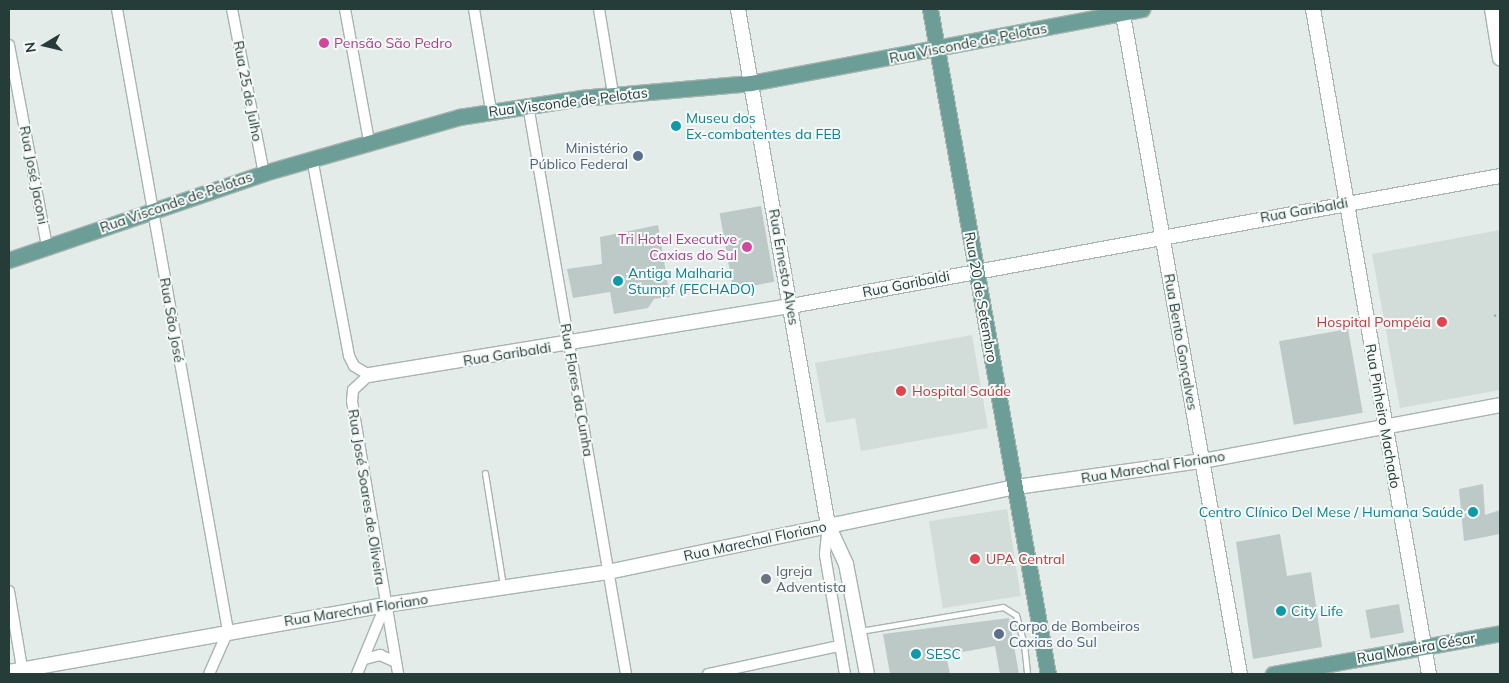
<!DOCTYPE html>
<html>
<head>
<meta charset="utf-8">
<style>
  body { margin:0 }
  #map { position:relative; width:1509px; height:683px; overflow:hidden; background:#e4ece9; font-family:Mulish,sans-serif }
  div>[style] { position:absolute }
  .built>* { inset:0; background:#d2dcd8; transform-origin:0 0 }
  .building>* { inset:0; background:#bcc9c6; transform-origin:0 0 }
  .path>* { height:2px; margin-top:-1px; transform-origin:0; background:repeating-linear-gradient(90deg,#87aca5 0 2.5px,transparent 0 6.5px) }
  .roads { filter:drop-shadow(1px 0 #a7b4b0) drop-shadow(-1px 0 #a7b4b0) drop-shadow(0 1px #a7b4b0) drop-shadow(0 -1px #a7b4b0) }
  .lane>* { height:5px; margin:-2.5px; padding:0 2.5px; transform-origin:2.5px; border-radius:2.5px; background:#fff }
  .street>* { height:10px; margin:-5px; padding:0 5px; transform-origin:5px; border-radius:5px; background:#fff }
  .secondary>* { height:14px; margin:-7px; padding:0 7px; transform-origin:7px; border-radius:7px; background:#fff }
  .primary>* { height:15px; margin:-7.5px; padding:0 7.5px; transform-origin:7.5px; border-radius:7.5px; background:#6d9d97 }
  .dots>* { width:14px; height:14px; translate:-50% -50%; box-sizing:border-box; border:2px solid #f4f9f7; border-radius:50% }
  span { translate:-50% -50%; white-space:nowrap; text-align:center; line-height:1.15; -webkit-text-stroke:4px #f4f9f7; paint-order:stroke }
  .hotel-label { font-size:14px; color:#b23c85 }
  .left { translate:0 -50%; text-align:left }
  .right { translate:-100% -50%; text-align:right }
  .street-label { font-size:14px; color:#253c38 }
  .culture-label { font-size:14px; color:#0d838f }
  .service-label { font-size:14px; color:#4e5e75 }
  .health-label { font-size:14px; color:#be3a42 }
  .worship-label { font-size:14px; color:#5b616d }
  .frame { position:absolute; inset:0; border:10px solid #253c38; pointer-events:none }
  .north { position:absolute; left:20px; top:20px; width:50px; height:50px; -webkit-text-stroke:4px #f4f9f7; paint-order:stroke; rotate:261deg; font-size:14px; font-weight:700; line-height:20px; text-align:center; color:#253c38 }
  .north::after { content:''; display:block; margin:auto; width:18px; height:22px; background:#253c38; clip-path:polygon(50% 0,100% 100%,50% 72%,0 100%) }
</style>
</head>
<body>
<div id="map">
  <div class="built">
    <div style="clip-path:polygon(1500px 230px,1500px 390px,1400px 408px,1372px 254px)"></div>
    <div style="clip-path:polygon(972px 335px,988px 428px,861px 451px,855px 418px,826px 423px,815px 363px)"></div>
    <div style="left:1007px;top:509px;width:88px;height:79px;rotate:81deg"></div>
  </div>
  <div class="building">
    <div style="left:761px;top:206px;width:77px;height:42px;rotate:80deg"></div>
    <div style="clip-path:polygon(658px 225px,670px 297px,654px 299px,648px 308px,614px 314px,610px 292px,573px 298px,567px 269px,602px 264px,600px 237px)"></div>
    <div style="left:1348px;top:329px;width:85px;height:70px;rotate:80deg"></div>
    <div style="clip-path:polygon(1483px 484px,1485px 515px,1500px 510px,1500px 534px,1464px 541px,1459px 489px)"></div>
    <div style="clip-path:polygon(1280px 534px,1287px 576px,1311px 572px,1322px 647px,1253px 659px,1236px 542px)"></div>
    <div style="left:1399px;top:604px;width:29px;height:34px;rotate:80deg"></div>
    <div style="clip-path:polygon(1009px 618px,1019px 674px,1000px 674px,995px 646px,946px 655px,950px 674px,890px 674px,883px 634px)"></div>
  </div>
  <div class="path">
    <div style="left:1494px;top:316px;width:6px;rotate:-18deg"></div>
  </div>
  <div class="roads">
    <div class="lane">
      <div style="left:485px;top:473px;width:114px;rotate:80.9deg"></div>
      <div style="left:860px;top:631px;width:145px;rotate:-9.5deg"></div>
      <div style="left:1003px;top:607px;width:15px;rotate:32deg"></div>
      <div style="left:1016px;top:615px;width:30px;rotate:75deg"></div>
      <div style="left:1024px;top:644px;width:17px;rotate:-3deg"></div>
      <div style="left:1024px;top:644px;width:30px;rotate:84deg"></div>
    </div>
    <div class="street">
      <div style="left:117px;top:9px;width:632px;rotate:79.88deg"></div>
      <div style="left:228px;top:631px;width:47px;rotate:113.8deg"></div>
      <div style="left:232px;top:9px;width:167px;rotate:79deg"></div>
      <div style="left:345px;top:9px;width:134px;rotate:79.7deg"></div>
      <div style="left:474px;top:9px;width:103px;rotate:80.5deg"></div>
      <div style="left:599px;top:9px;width:86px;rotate:80.6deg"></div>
      <div style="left:9px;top:45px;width:205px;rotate:79.3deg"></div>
      <div style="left:528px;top:105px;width:577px;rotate:80.23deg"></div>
      <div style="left:312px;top:158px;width:201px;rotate:79.4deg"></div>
      <div style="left:349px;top:356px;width:11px;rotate:63deg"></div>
      <div style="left:354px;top:366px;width:17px;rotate:31deg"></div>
      <div style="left:369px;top:375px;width:22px;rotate:137deg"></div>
      <div style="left:353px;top:390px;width:11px;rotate:95deg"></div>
      <div style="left:352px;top:401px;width:277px;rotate:80.4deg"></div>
      <div style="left:828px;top:525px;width:30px;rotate:96deg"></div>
      <div style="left:825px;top:555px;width:121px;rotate:80.5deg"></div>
      <div style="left:9px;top:591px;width:84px;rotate:80.4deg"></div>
      <div style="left:365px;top:659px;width:16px;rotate:-15deg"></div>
      <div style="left:380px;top:655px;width:17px;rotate:24deg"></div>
      <div style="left:357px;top:674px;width:74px;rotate:-67.6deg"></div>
      <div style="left:708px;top:674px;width:134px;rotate:-12.1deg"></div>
    </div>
    <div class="secondary">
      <div style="left:738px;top:9px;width:524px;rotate:80.11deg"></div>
      <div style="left:828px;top:525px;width:43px;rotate:65.2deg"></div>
      <div style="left:846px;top:564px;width:112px;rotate:79.2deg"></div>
      <div style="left:1122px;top:9px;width:675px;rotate:79.94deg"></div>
      <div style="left:1313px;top:9px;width:675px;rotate:80.11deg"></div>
      <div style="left:1492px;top:9px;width:50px;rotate:80.7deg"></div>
      <div style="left:369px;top:375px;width:428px;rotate:-9.3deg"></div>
      <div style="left:791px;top:306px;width:721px;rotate:-10.39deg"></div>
      <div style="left:9px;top:672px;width:382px;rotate:-10.1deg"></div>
      <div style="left:385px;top:605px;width:225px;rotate:-8.4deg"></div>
      <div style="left:608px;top:572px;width:417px;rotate:-11.8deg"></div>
      <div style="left:1016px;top:487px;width:188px;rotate:-8deg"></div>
      <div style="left:1202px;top:461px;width:303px;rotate:-10.6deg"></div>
    </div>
    <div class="primary">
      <div style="left:930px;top:9px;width:675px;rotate:79.94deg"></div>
      <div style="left:9px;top:260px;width:269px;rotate:-18.8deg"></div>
      <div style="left:264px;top:173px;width:203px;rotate:-16deg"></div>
      <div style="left:459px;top:117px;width:122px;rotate:-8.9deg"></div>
      <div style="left:580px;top:98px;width:172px;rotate:-5deg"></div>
      <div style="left:751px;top:83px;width:398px;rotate:-10.7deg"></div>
      <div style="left:1273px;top:674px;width:231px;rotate:-10.2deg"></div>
    </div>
  </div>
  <div class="dots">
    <div style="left:324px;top:43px;background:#d1479c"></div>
    <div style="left:676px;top:126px;background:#0f9aa8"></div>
    <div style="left:638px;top:156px;background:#5c6f8a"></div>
    <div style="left:747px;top:247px;background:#d1479c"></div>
    <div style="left:618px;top:281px;background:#0f9aa8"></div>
    <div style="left:1442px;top:322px;background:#e0444e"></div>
    <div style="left:901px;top:391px;background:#e0444e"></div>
    <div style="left:1473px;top:512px;background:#0f9aa8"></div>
    <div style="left:975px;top:559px;background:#e0444e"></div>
    <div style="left:766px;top:579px;background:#6b7280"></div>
    <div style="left:1281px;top:611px;background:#0f9aa8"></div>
    <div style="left:999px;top:634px;background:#5c6f8a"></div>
    <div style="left:916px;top:654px;background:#0f9aa8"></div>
  </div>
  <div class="hotel-label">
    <span class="left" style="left:334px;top:43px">Pensão São Pedro</span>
    <span class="right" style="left:737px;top:247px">Tri Hotel Executive<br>Caxias do Sul</span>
  </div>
  <div class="street-label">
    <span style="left:968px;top:43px;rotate:-11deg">Rua Visconde de Pelotas</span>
    <span style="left:248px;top:91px;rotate:79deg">Rua 25 de Julho</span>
    <span style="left:568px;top:102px;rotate:-7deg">Rua Visconde de Pelotas</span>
    <span style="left:34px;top:175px;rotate:79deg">Rua José Jaconi</span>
    <span style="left:176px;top:202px;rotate:-19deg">Rua Visconde de Pelotas</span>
    <span style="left:1304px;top:210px;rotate:-10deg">Rua Garibaldi</span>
    <span style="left:784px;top:267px;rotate:80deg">Rua Ernesto Alves</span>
    <span style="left:906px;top:284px;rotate:-11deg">Rua Garibaldi</span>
    <span style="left:981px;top:297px;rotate:80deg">Rua 20 de Setembro</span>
    <span style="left:172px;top:320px;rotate:80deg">Rua São José</span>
    <span style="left:1181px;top:342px;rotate:80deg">Rua Bento Gonçalves</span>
    <span style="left:507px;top:354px;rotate:-9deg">Rua Garibaldi</span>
    <span style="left:577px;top:390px;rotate:80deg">Rua Flores da Cunha</span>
    <span style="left:1383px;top:416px;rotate:80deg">Rua Pinheiro Machado</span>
    <span style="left:1153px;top:467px;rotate:-9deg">Rua Marechal Floriano</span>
    <span style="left:367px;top:497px;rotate:81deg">Rua José Soares de Oliveira</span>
    <span style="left:755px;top:541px;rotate:-12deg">Rua Marechal Floriano</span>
    <span style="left:356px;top:610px;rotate:-9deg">Rua Marechal Floriano</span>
    <span style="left:1416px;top:648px;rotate:-10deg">Rua Moreira César</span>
  </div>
  <div class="culture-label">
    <span class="left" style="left:686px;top:126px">Museu dos<br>Ex-combatentes da FEB</span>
    <span class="left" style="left:628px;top:281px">Antiga Malharia<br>Stumpf (FECHADO)</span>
    <span class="right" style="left:1463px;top:512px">Centro Clínico Del Mese / Humana Saúde</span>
    <span class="left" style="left:1291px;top:611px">City Life</span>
    <span class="left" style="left:926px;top:654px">SESC</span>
  </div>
  <div class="service-label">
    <span class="right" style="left:628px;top:156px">Ministério<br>Público Federal</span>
    <span class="left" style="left:1009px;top:634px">Corpo de Bombeiros<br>Caxias do Sul</span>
  </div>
  <div class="health-label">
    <span class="right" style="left:1431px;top:322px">Hospital Pompéia</span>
    <span class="left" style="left:912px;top:391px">Hospital Saúde</span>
    <span class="left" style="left:986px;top:559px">UPA Central</span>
  </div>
  <div class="worship-label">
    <span class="left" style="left:776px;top:579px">Igreja<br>Adventista</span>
  </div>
  <div class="frame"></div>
  <div class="north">N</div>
</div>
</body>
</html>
